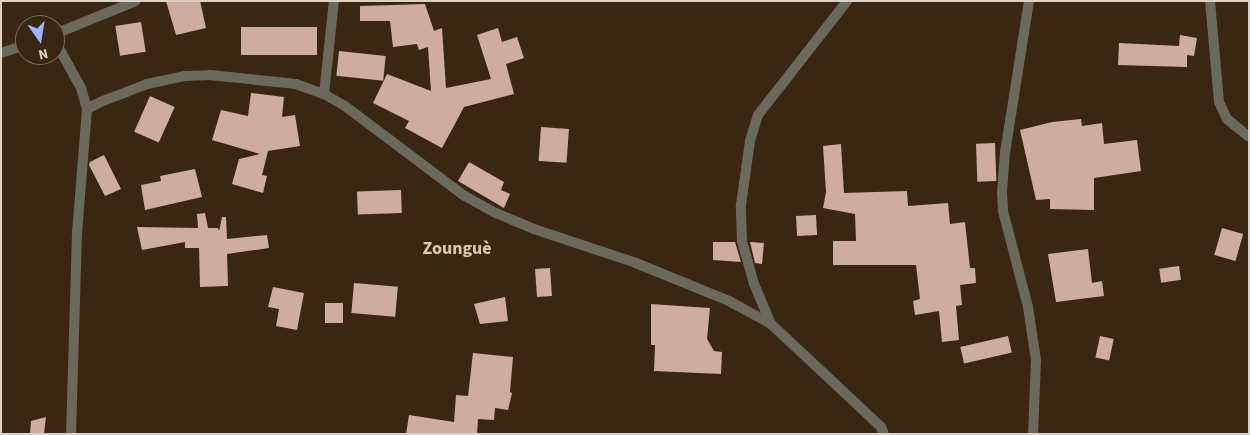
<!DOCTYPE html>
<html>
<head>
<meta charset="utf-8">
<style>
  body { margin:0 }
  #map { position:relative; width:1250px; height:435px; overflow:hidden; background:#392713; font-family:"Source Sans 3",sans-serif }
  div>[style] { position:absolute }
  .building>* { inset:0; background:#ceaca2; transform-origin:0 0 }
  .street>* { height:10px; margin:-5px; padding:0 5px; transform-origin:5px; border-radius:5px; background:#6b695c }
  span { translate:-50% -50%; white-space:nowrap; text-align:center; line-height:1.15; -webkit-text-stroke:5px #392713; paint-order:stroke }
  .quarter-label { font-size:18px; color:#dec7af; font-weight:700 }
  .frame { position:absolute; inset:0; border:2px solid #ddd2c6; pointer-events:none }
  .north { position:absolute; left:15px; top:15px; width:50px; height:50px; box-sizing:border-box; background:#392713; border:1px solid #7b6b5b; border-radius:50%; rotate:167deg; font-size:14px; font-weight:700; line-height:20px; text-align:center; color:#ddd2c6 }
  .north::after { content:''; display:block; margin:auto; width:18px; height:22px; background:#a1b3fd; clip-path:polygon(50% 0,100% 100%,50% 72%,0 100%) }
</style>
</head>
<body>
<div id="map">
  <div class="building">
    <div style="clip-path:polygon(166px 1px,200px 1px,206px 28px,176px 35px)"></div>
    <div style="clip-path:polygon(425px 4px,434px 31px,442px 28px,446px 88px,491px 79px,477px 35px,498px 28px,502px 42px,517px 37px,524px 58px,506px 64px,514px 94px,464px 107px,442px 148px,405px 128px,409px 121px,373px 103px,387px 74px,431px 91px,428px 47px,419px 50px,417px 44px,393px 47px,390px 21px,360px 21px,360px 6px)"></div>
    <div style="left:141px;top:22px;width:30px;height:26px;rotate:81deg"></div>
    <div style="left:241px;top:27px;width:76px;height:28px"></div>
    <div style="clip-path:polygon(1180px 35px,1197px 38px,1194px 56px,1187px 55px,1187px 67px,1118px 65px,1119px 43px,1179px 46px)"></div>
    <div style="left:339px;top:51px;width:47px;height:25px;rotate:6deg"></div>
    <div style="clip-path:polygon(251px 93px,284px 97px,282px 117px,295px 115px,300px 146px,268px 151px,262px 175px,267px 176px,263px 193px,232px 184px,239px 159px,260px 154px,212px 140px,221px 110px,248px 116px)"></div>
    <div style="left:150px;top:96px;width:27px;height:39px;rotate:24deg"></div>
    <div style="clip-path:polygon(1081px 119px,1082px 126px,1102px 123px,1104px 144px,1137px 140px,1141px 171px,1094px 178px,1094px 210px,1050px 209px,1050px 199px,1036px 200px,1020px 130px,1052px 122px)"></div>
    <div style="left:541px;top:127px;width:28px;height:34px;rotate:4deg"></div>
    <div style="left:995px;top:143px;width:38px;height:19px;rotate:88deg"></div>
    <div style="clip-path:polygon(841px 144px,844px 193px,907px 191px,908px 206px,948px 203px,950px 224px,965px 222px,970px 268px,975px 268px,976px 283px,960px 285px,962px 305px,956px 306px,959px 340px,942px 342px,939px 311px,915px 315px,913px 301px,920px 299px,916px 265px,833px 265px,833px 241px,856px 241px,855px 214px,823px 208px,826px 192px,823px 146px)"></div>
    <div style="clip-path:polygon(104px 155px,121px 189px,105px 196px,89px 165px,90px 162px)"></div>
    <div style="clip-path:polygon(469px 162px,504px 182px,501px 190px,510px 194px,504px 208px,458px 181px)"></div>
    <div style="clip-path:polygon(195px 169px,202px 197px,145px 210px,141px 185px,161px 181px,160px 176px)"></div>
    <div style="left:401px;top:190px;width:23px;height:44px;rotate:88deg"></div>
    <div style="clip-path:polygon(205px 213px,208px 228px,218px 228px,219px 231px,222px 217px,226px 217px,227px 239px,267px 235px,269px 248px,227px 254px,228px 286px,200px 287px,199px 248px,185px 248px,185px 242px,142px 250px,137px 227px,198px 228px,197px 214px)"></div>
    <div style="left:816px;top:215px;width:20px;height:20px;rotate:87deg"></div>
    <div style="left:1222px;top:228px;width:22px;height:28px;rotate:16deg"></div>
    <div style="clip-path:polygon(713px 242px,735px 242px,741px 262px,713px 260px)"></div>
    <div style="clip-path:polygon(750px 242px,764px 243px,762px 264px,755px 263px)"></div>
    <div style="clip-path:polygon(1088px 249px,1092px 283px,1102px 281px,1104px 296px,1056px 302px,1048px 254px)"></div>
    <div style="left:1179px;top:266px;width:14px;height:20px;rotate:82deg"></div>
    <div style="left:550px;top:268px;width:28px;height:15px;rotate:86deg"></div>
    <div style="left:354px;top:283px;width:44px;height:30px;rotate:5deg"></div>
    <div style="clip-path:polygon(273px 287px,304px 293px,297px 330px,276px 326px,279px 309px,268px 307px)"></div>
    <div style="clip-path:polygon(505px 297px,508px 321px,480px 324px,474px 304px)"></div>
    <div style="left:325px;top:303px;width:18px;height:20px"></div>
    <div style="clip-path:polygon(651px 304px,710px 308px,707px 339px,714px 351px,722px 352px,721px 374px,654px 371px,655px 345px,651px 345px)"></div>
    <div style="left:1008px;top:336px;width:17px;height:49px;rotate:77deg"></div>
    <div style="left:1100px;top:336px;width:14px;height:22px;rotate:12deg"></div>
    <div style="clip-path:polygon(473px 353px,513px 357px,510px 392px,512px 393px,508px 410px,495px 408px,494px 420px,478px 419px,477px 434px,406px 434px,409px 415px,454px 422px,456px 395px,468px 396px)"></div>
    <div style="clip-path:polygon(46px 417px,44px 434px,30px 434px,31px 421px)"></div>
  </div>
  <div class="street">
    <div style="left:1029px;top:1px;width:153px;rotate:99deg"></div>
    <div style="left:1005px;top:152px;width:40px;rotate:94.3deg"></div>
    <div style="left:1002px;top:192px;width:19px;rotate:87deg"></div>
    <div style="left:1003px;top:211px;width:99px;rotate:75.4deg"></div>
    <div style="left:1028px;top:307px;width:54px;rotate:81.4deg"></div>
    <div style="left:1036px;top:360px;width:74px;rotate:92.3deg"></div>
    <div style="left:1210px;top:1px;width:101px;rotate:84.9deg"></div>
    <div style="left:1219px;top:102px;width:19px;rotate:65deg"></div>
    <div style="left:1227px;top:119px;width:28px;rotate:39deg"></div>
    <div style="left:55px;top:34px;width:87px;rotate:-22.2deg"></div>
    <div style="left:55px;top:41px;width:54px;rotate:61deg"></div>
    <div style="left:81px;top:88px;width:22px;rotate:74deg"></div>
    <div style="left:87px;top:109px;width:124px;rotate:94.6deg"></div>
    <div style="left:77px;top:233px;width:201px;rotate:91.7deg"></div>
    <div style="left:1px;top:53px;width:25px;rotate:-18deg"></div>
    <div style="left:324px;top:94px;width:94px;rotate:-83.9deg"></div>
    <div style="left:87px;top:109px;width:18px;rotate:-27deg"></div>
    <div style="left:103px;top:101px;width:47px;rotate:-21.1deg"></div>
    <div style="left:147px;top:84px;width:39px;rotate:-12deg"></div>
    <div style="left:185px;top:76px;width:25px;rotate:-2deg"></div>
    <div style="left:210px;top:75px;width:86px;rotate:6deg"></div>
    <div style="left:296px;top:84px;width:30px;rotate:20deg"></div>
    <div style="left:324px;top:94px;width:24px;rotate:30deg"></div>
    <div style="left:345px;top:106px;width:148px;rotate:37deg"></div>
    <div style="left:463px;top:195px;width:38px;rotate:29deg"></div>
    <div style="left:496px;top:213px;width:41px;rotate:22.8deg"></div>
    <div style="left:534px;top:229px;width:108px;rotate:18.4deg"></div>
    <div style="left:636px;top:263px;width:100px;rotate:22.2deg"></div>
    <div style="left:729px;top:301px;width:48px;rotate:28.7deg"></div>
    <div style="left:771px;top:324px;width:151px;rotate:43.1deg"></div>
    <div style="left:881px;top:427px;width:8px;rotate:67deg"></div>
    <div style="left:771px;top:324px;width:43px;rotate:-113deg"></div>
    <div style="left:754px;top:284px;width:45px;rotate:-105.6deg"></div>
    <div style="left:742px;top:241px;width:36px;rotate:-92deg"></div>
    <div style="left:741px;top:205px;width:65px;rotate:-82deg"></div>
    <div style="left:750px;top:141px;width:27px;rotate:-73deg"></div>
    <div style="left:758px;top:115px;width:145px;rotate:-52deg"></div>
  </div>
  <div class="quarter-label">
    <span style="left:457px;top:249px">Zounguè</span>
  </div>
  <div class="frame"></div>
  <div class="north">N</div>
</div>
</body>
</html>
